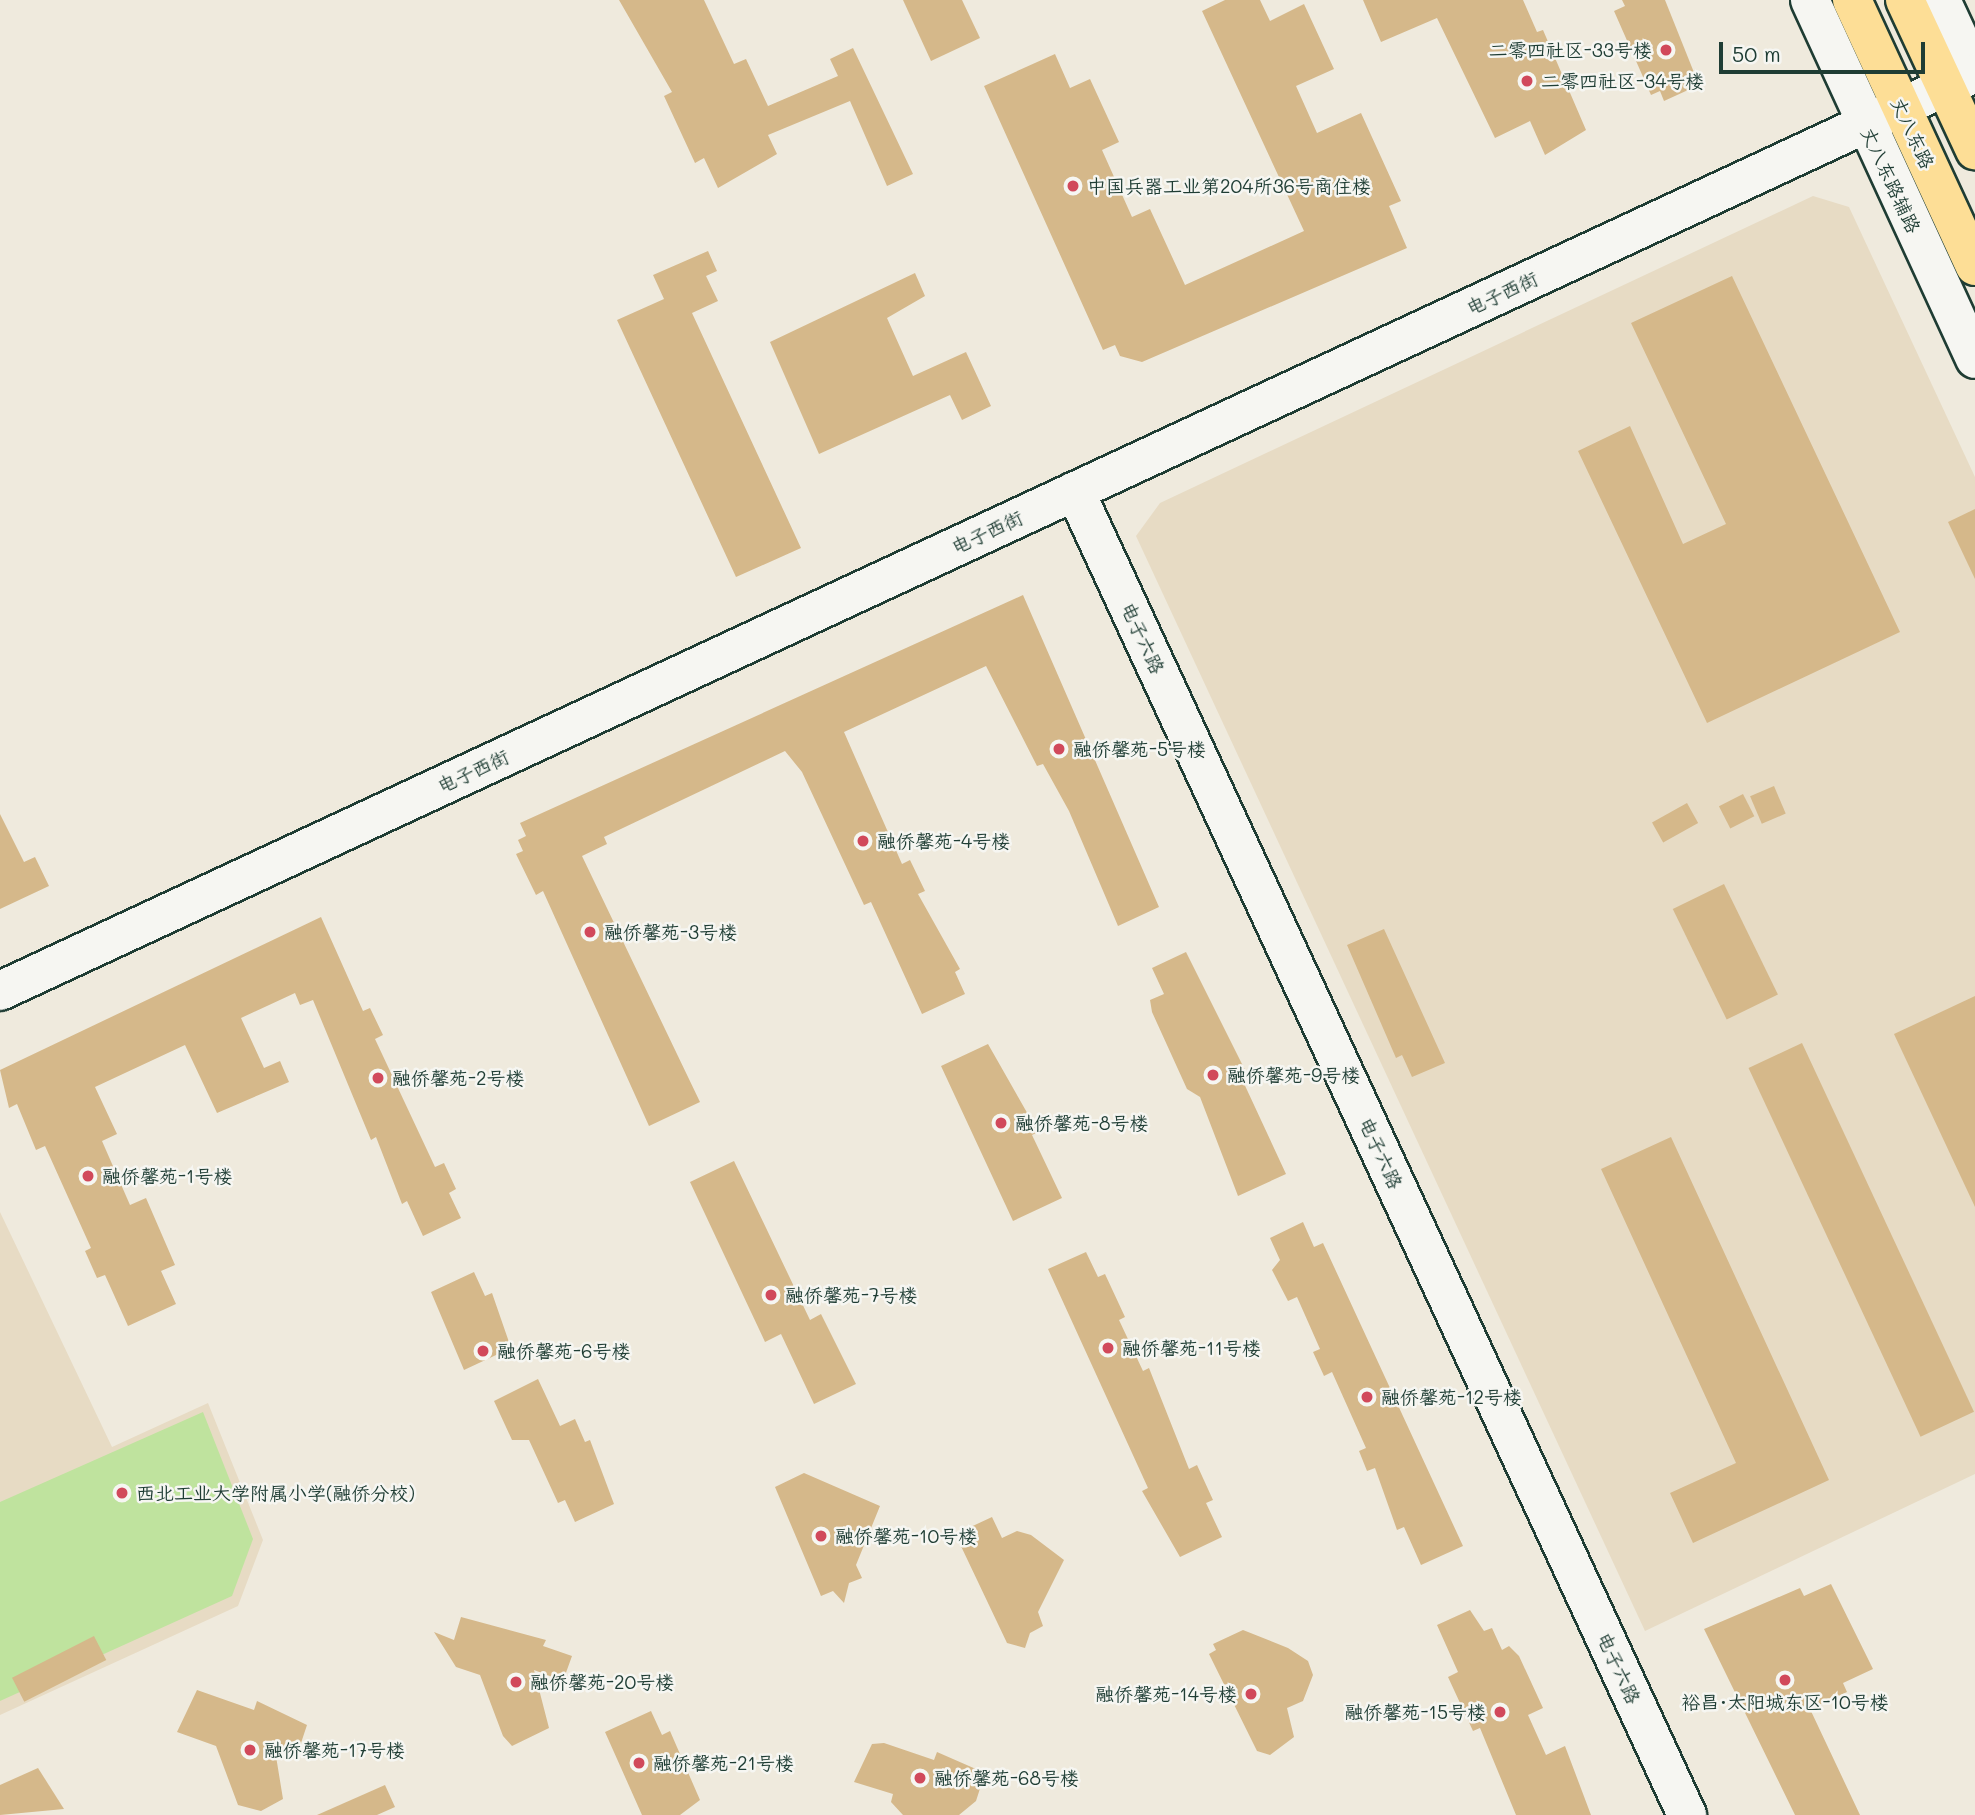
<!DOCTYPE html>
<html>
<head>
<meta charset="utf-8">
<style>
  body { margin:0 }
  #map { position:relative; width:1975px; height:1815px; overflow:hidden; background:#efeadd; font-family:Mali,"LXGW WenKai TC",sans-serif }
  div>[style] { position:absolute }
  .built>* { inset:0; background:#e7dbc4 }
  .green>* { inset:0; background:#bfe39e }
  .building>* { inset:0; background:#d5b88a; transform-origin:0 0 }
  .roads { filter:drop-shadow(2px 0 #1f3d34) drop-shadow(-2px 0 #1f3d34) drop-shadow(0 2px #1f3d34) drop-shadow(0 -2px #1f3d34) }
  .minor>* { height:38px; margin:-19px; padding:0 19px; transform-origin:19px; border-radius:19px; background:#f6f6f2 }
  .major>* { height:38px; margin:-19px; padding:0 19px; transform-origin:19px; border-radius:19px; background:#fdde96 }
  .dots>* { width:19px; height:19px; translate:-50% -50%; box-sizing:border-box; border:4px solid #f6f6f2; border-radius:50% }
  span { translate:-50% -50%; white-space:nowrap; text-align:center; line-height:1.15; -webkit-text-stroke:5px #f6f6f2; paint-order:stroke }
  .poi-label { font-size:19px; color:#1f3d34 }
  .right { translate:-100% -50%; text-align:right }
  .left { translate:0 -50%; text-align:left }
  .street-label { font-size:19px; color:#1f3d34 }
  .scale { position:absolute; left:1719px; top:42px; width:206px; height:32px; box-sizing:border-box; border:4px solid #1f3d34; border-top:0; padding-left:9px; font-size:21px; line-height:24px; white-space:nowrap; color:#1f3d34; -webkit-text-stroke:5px #f6f6f2; paint-order:stroke }
</style>
</head>
<body>
<div id="map">
  <div class="built">
    <div style="clip-path:polygon(1813px 196px,1849px 207px,1975px 477px,1975px 1474px,1645px 1631px,1136px 536px,1160px 503px)"></div>
    <div style="clip-path:polygon(0 1212px,112px 1447px,208px 1403px,263px 1540px,238px 1606px,0 1715px)"></div>
  </div>
  <div class="green">
    <div style="clip-path:polygon(203px 1412px,253px 1539px,232px 1596px,0 1701px,0 1502px)"></div>
  </div>
  <div class="building">
    <div style="clip-path:polygon(619px 0,704px 0,734px 64px,746px 59px,768px 106px,838px 76px,830px 59px,853px 48px,913px 174px,887px 186px,850px 101px,768px 135px,777px 154px,718px 188px,704px 158px,695px 163px,664px 96px,672px 92px)"></div>
    <div style="clip-path:polygon(903px 0,962px 0,980px 38px,931px 61px)"></div>
    <div style="clip-path:polygon(1225px 0,1260px 0,1270px 21px,1304px 4px,1334px 69px,1296px 86px,1317px 133px,1361px 113px,1401px 201px,1389px 206px,1407px 248px,1142px 362px,1120px 356px,1115px 345px,1103px 350px,984px 86px,1055px 54px,1070px 88px,1090px 79px,1119px 142px,1102px 150px,1132px 217px,1150px 209px,1185px 285px,1304px 231px,1202px 11px)"></div>
    <div style="clip-path:polygon(1363px 0,1523px 0,1537px 32px,1543px 30px,1586px 130px,1545px 155px,1530px 121px,1495px 138px,1437px 18px,1381px 42px)"></div>
    <div style="clip-path:polygon(1622px 0,1665px 0,1699px 85px,1664px 101px,1660px 91px,1651px 95px,1614px 11px,1625px 6px)"></div>
    <div style="clip-path:polygon(708px 251px,717px 271px,706px 276px,718px 301px,692px 313px,801px 548px,736px 577px,617px 320px,664px 299px,653px 275px)"></div>
    <div style="clip-path:polygon(915px 273px,925px 296px,887px 318px,913px 376px,966px 352px,991px 406px,962px 420px,950px 395px,819px 454px,770px 342px)"></div>
    <div style="clip-path:polygon(1732px 276px,1900px 632px,1707px 723px,1578px 451px,1630px 426px,1683px 544px,1726px 524px,1631px 323px)"></div>
    <div style="clip-path:polygon(1975px 509px,1975px 579px,1948px 522px)"></div>
    <div style="clip-path:polygon(1023px 595px,1159px 907px,1118px 926px,1069px 811px,1043px 764px,1037px 766px,986px 666px,844px 732px,902px 864px,910px 860px,925px 891px,918px 894px,960px 969px,955px 972px,965px 994px,922px 1014px,871px 902px,864px 905px,802px 772px,785px 751px,604px 837px,607px 844px,582px 856px,700px 1102px,649px 1126px,543px 891px,536px 895px,516px 854px,523px 851px,518px 840px,526px 836px,520px 823px)"></div>
    <div style="left:1774px;top:786px;width:30px;height:26px;rotate:67deg"></div>
    <div style="left:1743px;top:794px;width:25px;height:27px;rotate:63deg"></div>
    <div style="left:1687px;top:803px;width:23px;height:40px;rotate:61deg"></div>
    <div style="clip-path:polygon(0 814px,24px 862px,35px 857px,49px 886px,0 909px)"></div>
    <div style="left:1724px;top:884px;width:123px;height:57px;rotate:64deg"></div>
    <div style="clip-path:polygon(321px 917px,363px 1011px,370px 1008px,383px 1035px,375px 1039px,435px 1167px,444px 1163px,456px 1189px,449px 1193px,461px 1218px,423px 1236px,407px 1201px,402px 1204px,376px 1137px,371px 1140px,313px 1000px,300px 1005px,295px 993px,241px 1018px,264px 1068px,280px 1061px,289px 1082px,217px 1113px,185px 1045px,95px 1087px,117px 1134px,102px 1141px,130px 1205px,146px 1198px,175px 1265px,161px 1271px,176px 1304px,128px 1326px,105px 1275px,97px 1278px,85px 1251px,91px 1248px,45px 1146px,36px 1150px,17px 1104px,9px 1108px,0 1070px)"></div>
    <div style="clip-path:polygon(1384px 929px,1445px 1063px,1412px 1077px,1402px 1055px,1396px 1058px,1347px 945px)"></div>
    <div style="clip-path:polygon(1186px 952px,1247px 1074px,1241px 1077px,1286px 1174px,1238px 1196px,1200px 1097px,1187px 1089px,1152px 1012px,1150px 1000px,1164px 994px,1152px 968px)"></div>
    <div style="clip-path:polygon(1975px 996px,1975px 1207px,1894px 1034px)"></div>
    <div style="left:1802px;top:1043px;width:407px;height:59px;rotate:65deg"></div>
    <div style="clip-path:polygon(988px 1044px,1038px 1132px,1032px 1135px,1062px 1198px,1013px 1221px,941px 1066px)"></div>
    <div style="clip-path:polygon(1671px 1137px,1829px 1480px,1693px 1543px,1670px 1493px,1736px 1463px,1601px 1169px)"></div>
    <div style="clip-path:polygon(734px 1161px,810px 1320px,821px 1314px,856px 1384px,814px 1404px,781px 1334px,765px 1342px,690px 1182px)"></div>
    <div style="clip-path:polygon(1303px 1222px,1314px 1247px,1323px 1243px,1463px 1546px,1421px 1565px,1404px 1527px,1397px 1530px,1375px 1468px,1367px 1471px,1359px 1451px,1366px 1448px,1332px 1372px,1324px 1376px,1313px 1352px,1320px 1349px,1297px 1297px,1288px 1301px,1272px 1270px,1280px 1260px,1270px 1238px)"></div>
    <div style="clip-path:polygon(1086px 1252px,1098px 1277px,1105px 1274px,1125px 1317px,1119px 1320px,1143px 1371px,1149px 1368px,1189px 1469px,1197px 1465px,1213px 1500px,1206px 1503px,1222px 1537px,1180px 1557px,1142px 1491px,1148px 1488px,1048px 1269px)"></div>
    <div style="clip-path:polygon(474px 1272px,485px 1296px,492px 1293px,511px 1348px,464px 1370px,431px 1292px)"></div>
    <div style="clip-path:polygon(538px 1379px,560px 1426px,575px 1419px,585px 1442px,590px 1440px,614px 1504px,575px 1522px,565px 1500px,558px 1503px,529px 1440px,512px 1440px,494px 1401px)"></div>
    <div style="clip-path:polygon(804px 1473px,880px 1506px,856px 1565px,862px 1578px,849px 1583px,844px 1603px,833px 1591px,821px 1596px,775px 1487px)"></div>
    <div style="clip-path:polygon(992px 1517px,1002px 1538px,1017px 1531px,1031px 1535px,1064px 1560px,1038px 1612px,1043px 1626px,1030px 1633px,1025px 1648px,1007px 1643px,959px 1542px,966px 1539px,962px 1531px)"></div>
    <div style="clip-path:polygon(1831px 1584px,1873px 1669px,1843px 1683px,1847px 1692px,1810px 1709px,1860px 1815px,1795px 1815px,1704px 1629px,1800px 1588px,1804px 1596px)"></div>
    <div style="clip-path:polygon(1470px 1610px,1484px 1631px,1492px 1628px,1502px 1650px,1509px 1646px,1519px 1656px,1543px 1708px,1528px 1715px,1546px 1755px,1565px 1746px,1591px 1815px,1516px 1815px,1480px 1728px,1473px 1731px,1448px 1677px,1458px 1672px,1437px 1625px)"></div>
    <div style="clip-path:polygon(461px 1617px,546px 1640px,543px 1646px,572px 1656px,563px 1681px,534px 1670px,549px 1728px,512px 1746px,503px 1736px,480px 1675px,456px 1667px,434px 1632px,454px 1640px)"></div>
    <div style="clip-path:polygon(1243px 1630px,1288px 1648px,1308px 1661px,1313px 1675px,1303px 1701px,1287px 1708px,1294px 1737px,1270px 1755px,1257px 1751px,1209px 1654px,1216px 1650px,1213px 1644px)"></div>
    <div style="left:94px;top:1636px;width:27px;height:92px;rotate:63deg"></div>
    <div style="clip-path:polygon(197px 1690px,254px 1710px,257px 1701px,307px 1725px,298px 1752px,274px 1744px,283px 1799px,261px 1811px,238px 1805px,216px 1746px,177px 1732px)"></div>
    <div style="clip-path:polygon(651px 1711px,662px 1735px,670px 1731px,700px 1800px,680px 1815px,642px 1815px,605px 1732px)"></div>
    <div style="clip-path:polygon(884px 1743px,934px 1760px,937px 1752px,985px 1773px,976px 1801px,959px 1815px,903px 1815px,891px 1802px,893px 1794px,854px 1782px,872px 1744px)"></div>
    <div style="clip-path:polygon(38px 1768px,64px 1809px,0 1815px,0 1785px)"></div>
    <div style="clip-path:polygon(385px 1785px,395px 1807px,377px 1815px,317px 1815px)"></div>
  </div>
  <div class="roads">
    <div class="minor">
      <div style="left:1810px;top:0;width:395px;rotate:65.3deg"></div>
      <div style="left:1941px;top:0;width:81px;rotate:65deg"></div>
      <div style="left:1075px;top:491px;width:1459px;rotate:65.19deg"></div>
      <div style="left:0;top:991px;width:2178px;rotate:-24.93deg"></div>
    </div>
    <div class="major">
      <div style="left:1852px;top:0;width:293px;rotate:65.2deg"></div>
      <div style="left:1905px;top:0;width:166px;rotate:65deg"></div>
    </div>
  </div>
  <div class="dots">
    <div style="left:1666px;top:50px;background:#d1495b"></div>
    <div style="left:1527px;top:81px;background:#d1495b"></div>
    <div style="left:1073px;top:186px;background:#d1495b"></div>
    <div style="left:1059px;top:749px;background:#d1495b"></div>
    <div style="left:863px;top:841px;background:#d1495b"></div>
    <div style="left:590px;top:932px;background:#d1495b"></div>
    <div style="left:1213px;top:1075px;background:#d1495b"></div>
    <div style="left:378px;top:1078px;background:#d1495b"></div>
    <div style="left:1001px;top:1123px;background:#d1495b"></div>
    <div style="left:88px;top:1176px;background:#d1495b"></div>
    <div style="left:771px;top:1295px;background:#d1495b"></div>
    <div style="left:1108px;top:1348px;background:#d1495b"></div>
    <div style="left:483px;top:1351px;background:#d1495b"></div>
    <div style="left:1367px;top:1397px;background:#d1495b"></div>
    <div style="left:122px;top:1493px;background:#d1495b"></div>
    <div style="left:821px;top:1536px;background:#d1495b"></div>
    <div style="left:1785px;top:1680px;background:#d1495b"></div>
    <div style="left:516px;top:1682px;background:#d1495b"></div>
    <div style="left:1251px;top:1694px;background:#d1495b"></div>
    <div style="left:1500px;top:1712px;background:#d1495b"></div>
    <div style="left:250px;top:1750px;background:#d1495b"></div>
    <div style="left:639px;top:1763px;background:#d1495b"></div>
    <div style="left:920px;top:1778px;background:#d1495b"></div>
  </div>
  <div class="poi-label">
    <span class="right" style="left:1652px;top:50px">二零四社区-33号楼</span>
    <span class="left" style="left:1541px;top:81px">二零四社区-34号楼</span>
    <span class="left" style="left:1087px;top:186px">中国兵器工业第204所36号商住楼</span>
    <span class="left" style="left:1073px;top:749px">融侨馨苑-5号楼</span>
    <span class="left" style="left:877px;top:841px">融侨馨苑-4号楼</span>
    <span class="left" style="left:604px;top:932px">融侨馨苑-3号楼</span>
    <span class="left" style="left:1227px;top:1075px">融侨馨苑-9号楼</span>
    <span class="left" style="left:392px;top:1078px">融侨馨苑-2号楼</span>
    <span class="left" style="left:1015px;top:1123px">融侨馨苑-8号楼</span>
    <span class="left" style="left:102px;top:1176px">融侨馨苑-1号楼</span>
    <span class="left" style="left:785px;top:1295px">融侨馨苑-7号楼</span>
    <span class="left" style="left:1122px;top:1348px">融侨馨苑-11号楼</span>
    <span class="left" style="left:497px;top:1351px">融侨馨苑-6号楼</span>
    <span class="left" style="left:1381px;top:1397px">融侨馨苑-12号楼</span>
    <span class="left" style="left:136px;top:1493px">西北工业大学附属小学(融侨分校)</span>
    <span class="left" style="left:835px;top:1536px">融侨馨苑-10号楼</span>
    <span class="left" style="left:530px;top:1682px">融侨馨苑-20号楼</span>
    <span class="right" style="left:1237px;top:1694px">融侨馨苑-14号楼</span>
    <span style="left:1785px;top:1702px">裕昌·太阳城东区-10号楼</span>
    <span class="right" style="left:1486px;top:1712px">融侨馨苑-15号楼</span>
    <span class="left" style="left:264px;top:1750px">融侨馨苑-17号楼</span>
    <span class="left" style="left:653px;top:1763px">融侨馨苑-21号楼</span>
    <span class="left" style="left:934px;top:1778px">融侨馨苑-68号楼</span>
  </div>
  <div class="street-label">
    <span style="left:1913px;top:133px;rotate:65deg">丈八东路</span>
    <span style="left:1891px;top:180px;rotate:65deg">丈八东路辅路</span>
    <span style="left:1502px;top:293px;rotate:-25deg">电子西街</span>
    <span style="left:987px;top:532px;rotate:-25deg">电子西街</span>
    <span style="left:1143px;top:638px;rotate:65deg">电子六路</span>
    <span style="left:473px;top:771px;rotate:-25deg">电子西街</span>
    <span style="left:1381px;top:1153px;rotate:65deg">电子六路</span>
    <span style="left:1619px;top:1668px;rotate:65deg">电子六路</span>
  </div>
  <div class="scale">50 m</div>
</div>
</body>
</html>
